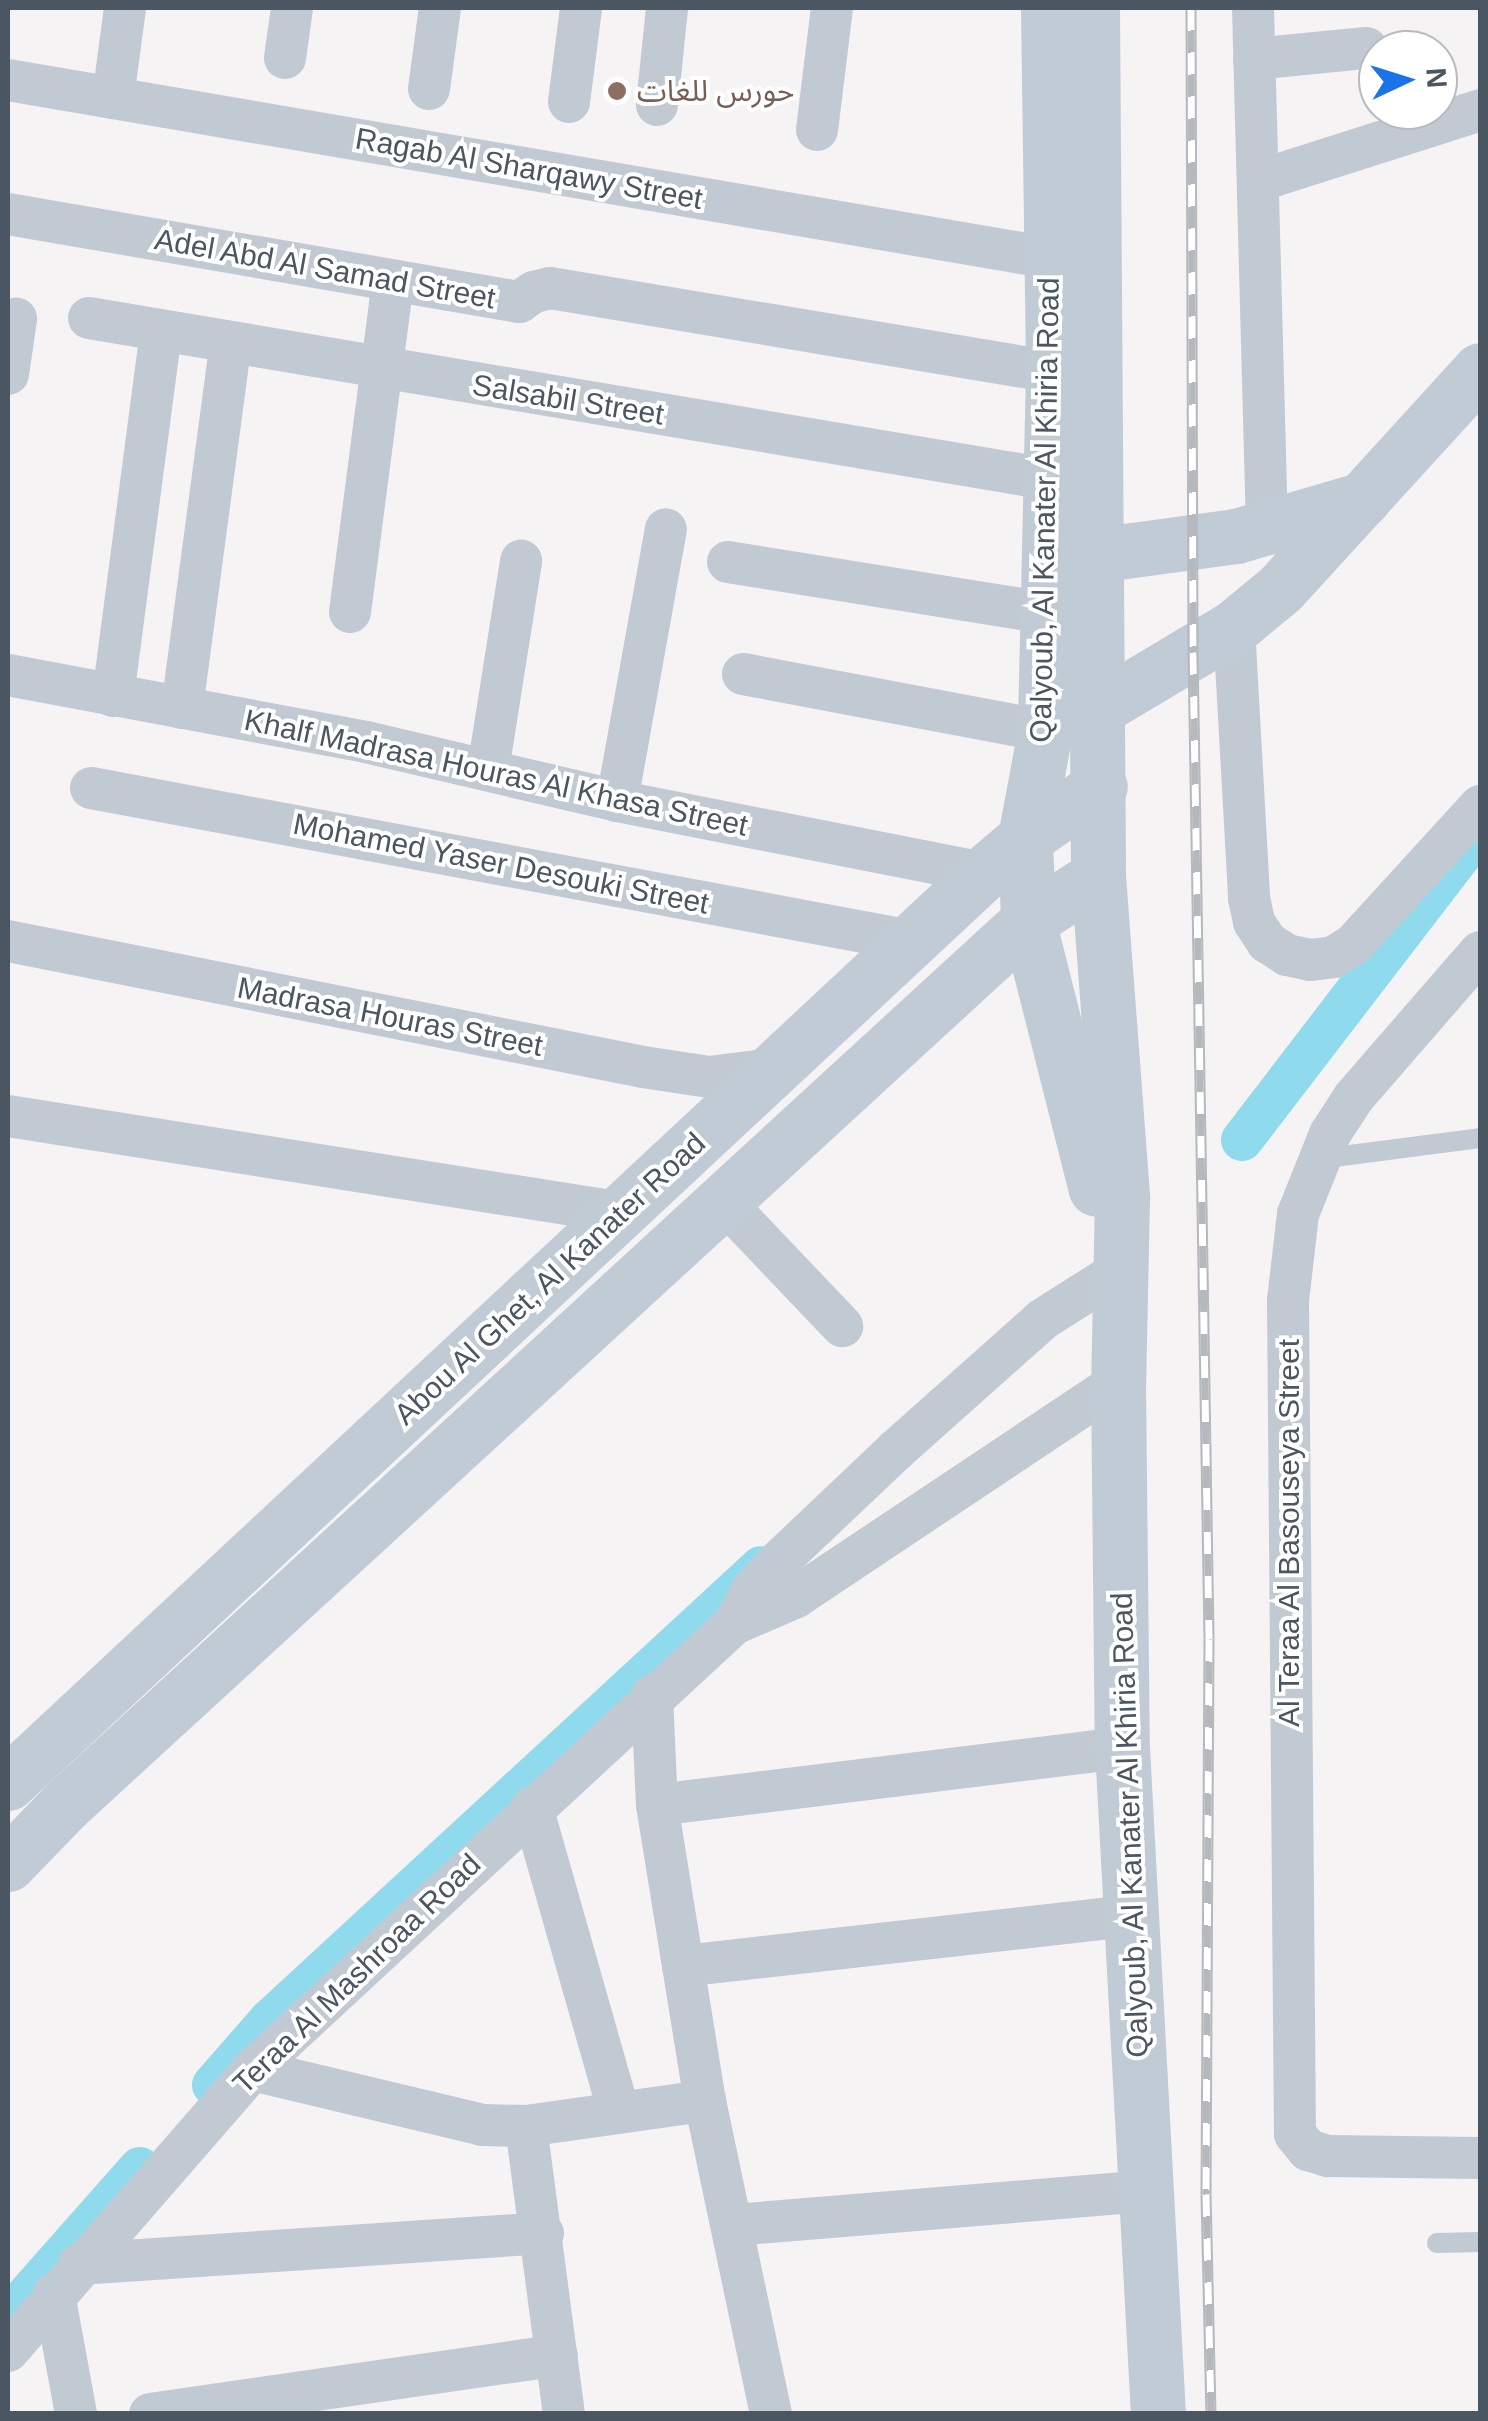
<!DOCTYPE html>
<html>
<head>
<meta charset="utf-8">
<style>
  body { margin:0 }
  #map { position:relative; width:1488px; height:2421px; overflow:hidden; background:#f5f3f3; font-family:Helvetica,"Noto Sans Arabic",sans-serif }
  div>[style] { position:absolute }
  .canal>* { height:42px; margin:-21px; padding:0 21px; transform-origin:21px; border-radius:21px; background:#90daee }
  .lane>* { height:20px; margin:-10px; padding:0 10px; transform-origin:10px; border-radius:10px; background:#c1cad2 }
  .street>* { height:42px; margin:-21px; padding:0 21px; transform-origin:21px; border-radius:21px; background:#c1cad2 }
  .secondary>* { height:55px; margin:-27.5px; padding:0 27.5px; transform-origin:27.5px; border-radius:27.5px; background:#c1cbd6 }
  .rail>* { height:11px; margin-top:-5.5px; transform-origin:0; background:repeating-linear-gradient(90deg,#fff 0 22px,#b5b8bd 0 44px); box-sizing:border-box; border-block:2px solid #b5b8bd }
  .dots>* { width:28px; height:28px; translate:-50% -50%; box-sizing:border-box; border:5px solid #fff; border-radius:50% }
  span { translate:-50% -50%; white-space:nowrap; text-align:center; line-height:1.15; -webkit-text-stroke:8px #fff; paint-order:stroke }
  .education-label { font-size:30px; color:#785e54 }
  .left { translate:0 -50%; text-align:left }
  .street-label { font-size:30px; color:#4a5661 }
  .frame { position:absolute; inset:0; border:10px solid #4a5661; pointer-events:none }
  .north { position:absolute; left:1358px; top:30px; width:100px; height:100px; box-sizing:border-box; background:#fff; border:2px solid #b7bbc0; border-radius:50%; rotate:86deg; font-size:28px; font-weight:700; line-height:40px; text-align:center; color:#4a5661 }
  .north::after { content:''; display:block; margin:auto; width:35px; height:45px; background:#1a73e8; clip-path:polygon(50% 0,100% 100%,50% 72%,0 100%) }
</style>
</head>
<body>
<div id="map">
  <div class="canal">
    <div style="left:1242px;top:1140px;width:391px;rotate:-52.5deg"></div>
    <div style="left:213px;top:2085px;width:85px;rotate:-48.8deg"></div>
    <div style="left:269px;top:2021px;width:669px;rotate:-42.7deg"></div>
    <div style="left:8px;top:2317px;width:199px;rotate:-48.5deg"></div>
  </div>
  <div class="lane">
    <div style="left:1319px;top:1159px;width:162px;rotate:-7.4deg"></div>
    <div style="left:1437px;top:2243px;width:43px;rotate:-1.3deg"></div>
  </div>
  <div class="street">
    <div style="left:1253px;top:8px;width:522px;rotate:88.46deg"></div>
    <div style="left:285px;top:58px;width:50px;rotate:-82deg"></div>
    <div style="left:1254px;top:59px;width:113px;rotate:-5.6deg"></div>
    <div style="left:8px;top:80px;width:1057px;rotate:9.69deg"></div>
    <div style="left:429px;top:89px;width:82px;rotate:-82.3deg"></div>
    <div style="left:113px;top:98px;width:91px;rotate:-82.4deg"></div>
    <div style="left:569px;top:102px;width:95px;rotate:-82.7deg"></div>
    <div style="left:657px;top:105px;width:98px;rotate:-84.1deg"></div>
    <div style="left:817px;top:130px;width:123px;rotate:-83deg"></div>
    <div style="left:1258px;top:181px;width:233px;rotate:-17.7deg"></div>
    <div style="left:8px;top:214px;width:519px;rotate:9.77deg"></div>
    <div style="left:519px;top:302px;width:18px;rotate:-34deg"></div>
    <div style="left:534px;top:292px;width:16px;rotate:-14deg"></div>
    <div style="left:550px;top:288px;width:510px;rotate:9.48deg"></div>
    <div style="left:89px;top:318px;width:972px;rotate:9.53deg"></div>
    <div style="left:8px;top:374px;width:56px;rotate:-81.7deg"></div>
    <div style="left:728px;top:562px;width:321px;rotate:9.1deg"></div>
    <div style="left:350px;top:612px;width:334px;rotate:-82.6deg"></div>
    <div style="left:1234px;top:627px;width:271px;rotate:86.8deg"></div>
    <div style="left:1249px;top:898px;width:25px;rotate:78deg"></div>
    <div style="left:1254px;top:922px;width:24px;rotate:57deg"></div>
    <div style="left:1267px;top:942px;width:24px;rotate:33deg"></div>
    <div style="left:1287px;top:955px;width:24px;rotate:12deg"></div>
    <div style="left:1310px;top:960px;width:24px;rotate:-7deg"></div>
    <div style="left:1334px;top:957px;width:24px;rotate:-33deg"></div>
    <div style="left:1354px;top:944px;width:187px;rotate:-47.6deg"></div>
    <div style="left:743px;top:674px;width:307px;rotate:10.7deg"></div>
    <div style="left:8px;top:675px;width:364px;rotate:10.6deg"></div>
    <div style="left:366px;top:742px;width:258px;rotate:13.2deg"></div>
    <div style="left:617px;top:801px;width:374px;rotate:11.1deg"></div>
    <div style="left:113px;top:696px;width:367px;rotate:-82.5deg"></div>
    <div style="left:182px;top:708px;width:368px;rotate:-82.4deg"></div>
    <div style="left:488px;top:770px;width:212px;rotate:-81deg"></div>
    <div style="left:91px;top:788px;width:835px;rotate:10.56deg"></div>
    <div style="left:617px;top:801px;width:276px;rotate:-79.8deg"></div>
    <div style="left:8px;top:941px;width:647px;rotate:11.22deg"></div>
    <div style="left:643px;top:1067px;width:67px;rotate:8.6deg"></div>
    <div style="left:709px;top:1077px;width:65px;rotate:-7deg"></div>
    <div style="left:1480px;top:952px;width:192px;rotate:131deg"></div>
    <div style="left:1354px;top:1097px;width:44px;rotate:123deg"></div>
    <div style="left:1330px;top:1134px;width:86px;rotate:111.8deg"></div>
    <div style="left:1298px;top:1214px;width:88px;rotate:96.6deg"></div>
    <div style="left:1288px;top:1301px;width:833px;rotate:89.52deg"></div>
    <div style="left:1295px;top:2134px;width:21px;rotate:51deg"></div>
    <div style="left:1308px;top:2150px;width:21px;rotate:17deg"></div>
    <div style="left:1328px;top:2156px;width:152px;rotate:0.8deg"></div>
    <div style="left:8px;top:1116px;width:623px;rotate:8.96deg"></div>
    <div style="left:723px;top:1201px;width:173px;rotate:46.4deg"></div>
    <div style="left:734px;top:1624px;width:68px;rotate:-23.5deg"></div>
    <div style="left:796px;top:1597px;width:387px;rotate:-33.7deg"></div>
    <div style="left:652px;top:1696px;width:109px;rotate:87.4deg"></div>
    <div style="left:657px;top:1805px;width:300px;rotate:80.8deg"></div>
    <div style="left:705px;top:2101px;width:320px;rotate:78.1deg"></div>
    <div style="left:657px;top:1805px;width:468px;rotate:-7deg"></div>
    <div style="left:532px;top:1807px;width:318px;rotate:74.1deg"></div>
    <div style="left:683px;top:1966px;width:451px;rotate:-6.4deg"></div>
    <div style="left:252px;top:2070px;width:236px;rotate:13.4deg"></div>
    <div style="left:482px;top:2125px;width:44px;rotate:1.3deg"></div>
    <div style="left:526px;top:2126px;width:181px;rotate:-8deg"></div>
    <div style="left:526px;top:2126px;width:290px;rotate:82.5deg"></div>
    <div style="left:733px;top:2225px;width:413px;rotate:-4.7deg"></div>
    <div style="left:79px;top:2264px;width:465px;rotate:-3.8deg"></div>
    <div style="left:54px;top:2294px;width:122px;rotate:79.6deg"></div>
    <div style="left:8px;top:2351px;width:372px;rotate:-49deg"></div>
    <div style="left:252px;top:2070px;width:657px;rotate:-42.78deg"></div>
    <div style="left:734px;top:1624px;width:40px;rotate:-62deg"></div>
    <div style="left:753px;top:1589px;width:37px;rotate:-47deg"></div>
    <div style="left:778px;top:1562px;width:161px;rotate:-43.5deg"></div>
    <div style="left:895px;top:1451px;width:198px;rotate:-41.7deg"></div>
    <div style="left:1043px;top:1319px;width:90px;rotate:-32.3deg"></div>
    <div style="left:150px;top:2414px;width:411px;rotate:-8.2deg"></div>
  </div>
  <div class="secondary">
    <div style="left:1048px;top:8px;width:364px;rotate:89.2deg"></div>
    <div style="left:1053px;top:372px;width:359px;rotate:91.3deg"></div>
    <div style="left:1045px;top:731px;width:109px;rotate:100.6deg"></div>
    <div style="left:1025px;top:838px;width:83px;rotate:87.9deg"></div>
    <div style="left:1028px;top:921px;width:276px;rotate:75.8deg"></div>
    <div style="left:1092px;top:8px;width:868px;rotate:89.6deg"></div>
    <div style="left:1098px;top:876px;width:323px;rotate:85.7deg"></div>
    <div style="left:1122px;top:1198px;width:184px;rotate:91.2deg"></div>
    <div style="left:1118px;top:1382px;width:366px;rotate:89.4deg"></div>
    <div style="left:1122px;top:1748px;width:667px;rotate:86.91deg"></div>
    <div style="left:1096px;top:555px;width:141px;rotate:-7.7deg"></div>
    <div style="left:1236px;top:536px;width:132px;rotate:-16.2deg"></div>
    <div style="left:1097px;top:709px;width:160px;rotate:-30.9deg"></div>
    <div style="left:1234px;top:627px;width:61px;rotate:-39.7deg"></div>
    <div style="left:1281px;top:588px;width:295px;rotate:-47.6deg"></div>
    <div style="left:8px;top:1783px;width:1334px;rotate:-43deg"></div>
    <div style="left:984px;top:873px;width:54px;rotate:-40.5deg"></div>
    <div style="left:1025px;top:838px;width:91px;rotate:-34.7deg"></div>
    <div style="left:8px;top:1864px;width:82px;rotate:-46deg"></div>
    <div style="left:65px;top:1805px;width:1307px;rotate:-42.55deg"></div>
    <div style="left:1028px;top:921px;width:83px;rotate:-32.7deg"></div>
  </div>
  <div class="rail">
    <div style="left:1191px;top:8px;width:644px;rotate:89.82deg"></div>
    <div style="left:1193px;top:652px;width:987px;rotate:89.07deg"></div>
    <div style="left:1209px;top:1639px;width:555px;rotate:90.31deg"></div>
    <div style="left:1206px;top:2194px;width:220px;rotate:88.7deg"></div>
  </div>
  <div class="dots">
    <div style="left:617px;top:91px;background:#8d6e63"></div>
  </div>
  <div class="education-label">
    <span class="left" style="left:637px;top:91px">حورس للغات</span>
  </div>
  <div class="street-label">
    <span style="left:529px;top:169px;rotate:10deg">Ragab Al Sharqawy Street</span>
    <span style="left:325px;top:269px;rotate:10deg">Adel Abd Al Samad Street</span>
    <span style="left:568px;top:400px;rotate:9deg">Salsabil Street</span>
    <span style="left:1045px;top:510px;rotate:-89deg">Qalyoub, Al Kanater Al Khiria Road</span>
    <span style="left:496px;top:773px;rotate:12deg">Khalf Madrasa Houras Al Khasa Street</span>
    <span style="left:501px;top:864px;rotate:11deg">Mohamed Yaser Desouki Street</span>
    <span style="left:390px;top:1017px;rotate:11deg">Madrasa Houras Street</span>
    <span style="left:550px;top:1279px;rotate:-43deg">Abou Al Ghet, Al Kanater Road</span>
    <span style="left:1289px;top:1533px;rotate:-90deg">Al Teraa Al Basouseya Street</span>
    <span style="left:1130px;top:1825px;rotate:-92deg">Qalyoub, Al Kanater Al Khiria Road</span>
    <span style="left:357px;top:1974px;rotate:-44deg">Teraa Al Mashroaa Road</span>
  </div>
  <div class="frame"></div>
  <div class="north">N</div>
</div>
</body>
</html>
